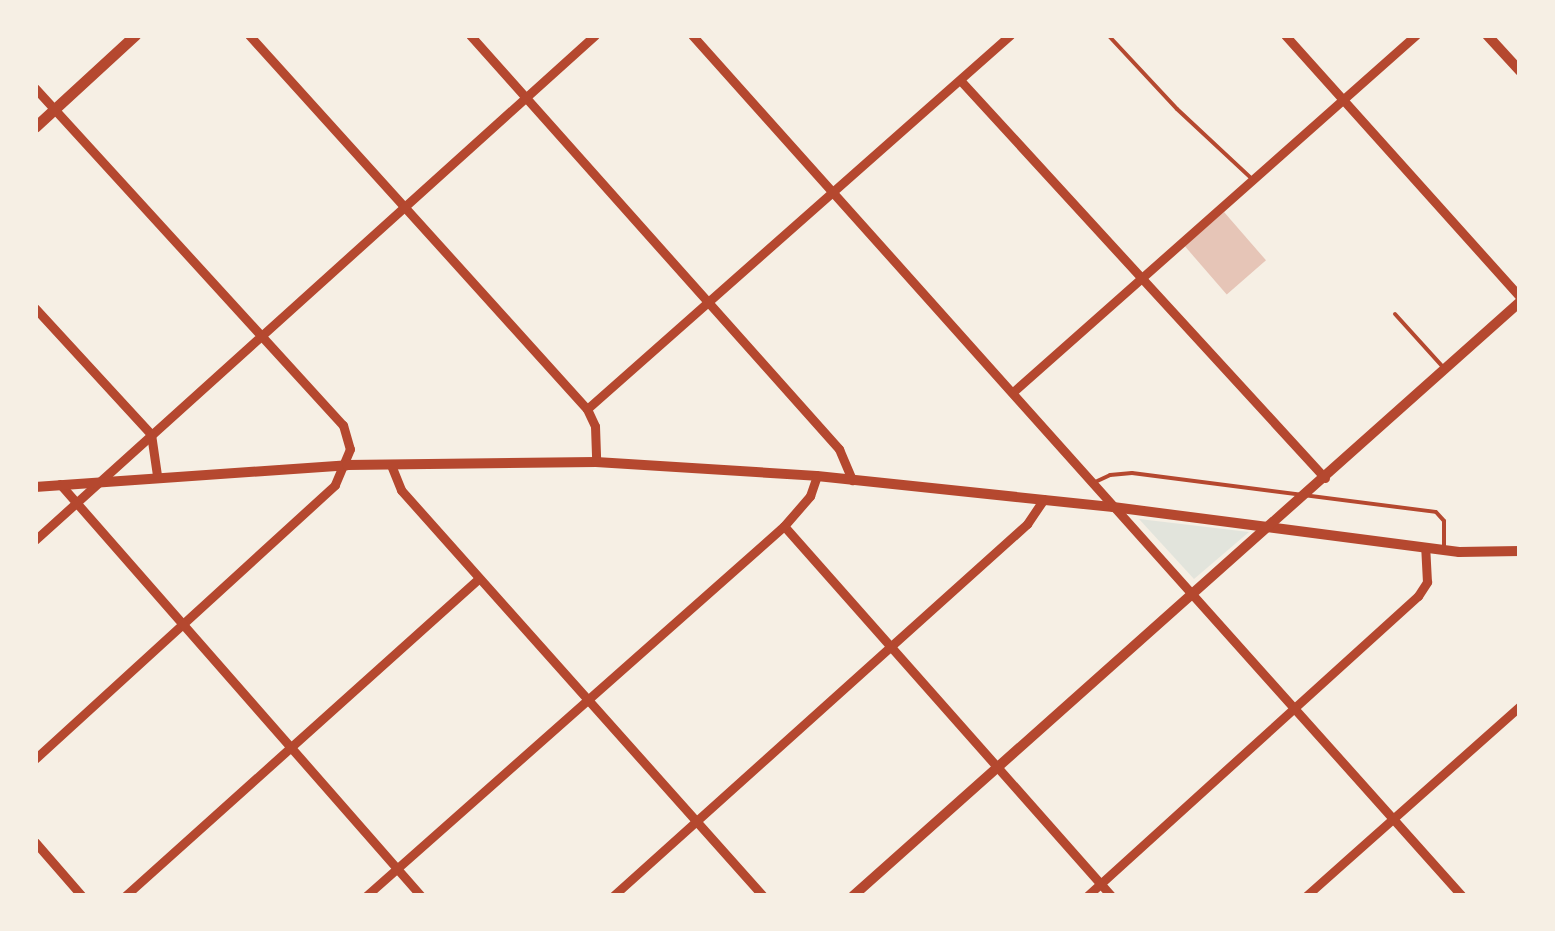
<!DOCTYPE html>
<html>
<head>
<meta charset="utf-8">
<style>
  body { margin:0 }
  #map { position:relative; width:1555px; height:931px; overflow:hidden; background:#f6efe4; font-family:Lora,serif }
  div>[style] { position:absolute }
  .green>* { inset:0; background:#e2e4dc }
  .building>* { inset:0; background:#e6c5b7; transform-origin:0 0 }
  .service>* { height:4px; margin:-2px; padding:0 2px; transform-origin:2px; border-radius:2px; background:#b5482f }
  .minor>* { height:9px; margin:-4.5px; padding:0 4.5px; transform-origin:4.5px; border-radius:4.5px; background:#b5482f }
  .tertiary>* { height:10px; margin:-5px; padding:0 5px; transform-origin:5px; border-radius:5px; background:#b5482f }
  .secondary>* { height:11px; margin:-5.5px; padding:0 5.5px; transform-origin:5.5px; border-radius:5.5px; background:#b5482f }
  span { translate:-50% -50%; white-space:nowrap; text-align:center; line-height:1.15; -webkit-text-stroke:8px #f6efe4; paint-order:stroke }
  .frame { position:absolute; inset:0; border:38px solid #f6efe4; pointer-events:none }
</style>
</head>
<body>
<div id="map">
  <div class="green">
    <div style="clip-path:polygon(1139px 519px,1249px 532px,1194px 579px)"></div>
  </div>
  <div class="building">
    <div style="left:1224px;top:212px;width:64px;height:52px;rotate:49deg"></div>
  </div>
  <div class="service">
    <div style="left:1108px;top:35px;width:101px;rotate:47deg"></div>
    <div style="left:1177px;top:109px;width:101px;rotate:43deg"></div>
    <div style="left:1395px;top:314px;width:70px;rotate:47.9deg"></div>
    <div style="left:1093px;top:483px;width:19px;rotate:-25deg"></div>
    <div style="left:1110px;top:475px;width:22px;rotate:-5deg"></div>
    <div style="left:1132px;top:473px;width:306px;rotate:7.3deg"></div>
    <div style="left:1436px;top:512px;width:12px;rotate:48deg"></div>
    <div style="left:1444px;top:521px;width:25px;rotate:90deg"></div>
  </div>
  <div class="minor">
    <div style="left:249px;top:35px;width:504px;rotate:47.89deg"></div>
    <div style="left:587px;top:409px;width:19px;rotate:65deg"></div>
    <div style="left:595px;top:426px;width:36px;rotate:88deg"></div>
    <div style="left:470px;top:35px;width:555px;rotate:48.29deg"></div>
    <div style="left:839px;top:449px;width:34px;rotate:67deg"></div>
    <div style="left:692px;top:35px;width:1155px;rotate:48.19deg"></div>
    <div style="left:1285px;top:35px;width:352px;rotate:48.1deg"></div>
    <div style="left:960px;top:80px;width:540px;rotate:47.48deg"></div>
    <div style="left:35px;top:88px;width:457px;rotate:47.6deg"></div>
    <div style="left:343px;top:425px;width:25px;rotate:74deg"></div>
    <div style="left:350px;top:449px;width:39px;rotate:113deg"></div>
    <div style="left:335px;top:485px;width:406px;rotate:137.6deg"></div>
    <div style="left:35px;top:308px;width:171px;rotate:47.4deg"></div>
    <div style="left:151px;top:434px;width:41px;rotate:81.7deg"></div>
    <div style="left:1013px;top:392px;width:538px;rotate:-41.54deg"></div>
    <div style="left:587px;top:409px;width:565px;rotate:-41.48deg"></div>
    <div style="left:391px;top:465px;width:27px;rotate:68deg"></div>
    <div style="left:401px;top:490px;width:544px;rotate:48.28deg"></div>
    <div style="left:60px;top:484px;width:548px;rotate:48.77deg"></div>
    <div style="left:784px;top:526px;width:494px;rotate:48.5deg"></div>
    <div style="left:35px;top:540px;width:754px;rotate:-42.04deg"></div>
    <div style="left:35px;top:842px;width:72px;rotate:49deg"></div>
    <div style="left:125px;top:896px;width:474px;rotate:-41.9deg"></div>
    <div style="left:366px;top:896px;width:558px;rotate:-41.51deg"></div>
    <div style="left:784px;top:526px;width:40px;rotate:-49deg"></div>
    <div style="left:810px;top:496px;width:21px;rotate:-71deg"></div>
    <div style="left:613px;top:896px;width:557px;rotate:-41.94deg"></div>
    <div style="left:1027px;top:524px;width:30px;rotate:-56deg"></div>
    <div style="left:1087px;top:896px;width:447px;rotate:-42.2deg"></div>
    <div style="left:1418px;top:596px;width:17px;rotate:-57deg"></div>
    <div style="left:1427px;top:582px;width:34px;rotate:-93deg"></div>
    <div style="left:1306px;top:896px;width:286px;rotate:-41.6deg"></div>
  </div>
  <div class="tertiary">
    <div style="left:1487px;top:35px;width:49px;rotate:47.5deg"></div>
    <div style="left:35px;top:487px;width:313px;rotate:-4deg"></div>
    <div style="left:347px;top:465px;width:249px;rotate:-0.7deg"></div>
    <div style="left:596px;top:462px;width:221px;rotate:3.6deg"></div>
    <div style="left:817px;top:476px;width:298px;rotate:6deg"></div>
    <div style="left:1113px;top:507px;width:349px;rotate:7.4deg"></div>
    <div style="left:1459px;top:552px;width:61px;rotate:-0.9deg"></div>
    <div style="left:853px;top:896px;width:893px;rotate:-41.69deg"></div>
  </div>
  <div class="secondary">
    <div style="left:35px;top:127px;width:136px;rotate:-42.6deg"></div>
  </div>
  <div class="frame"></div>
</div>
</body>
</html>
